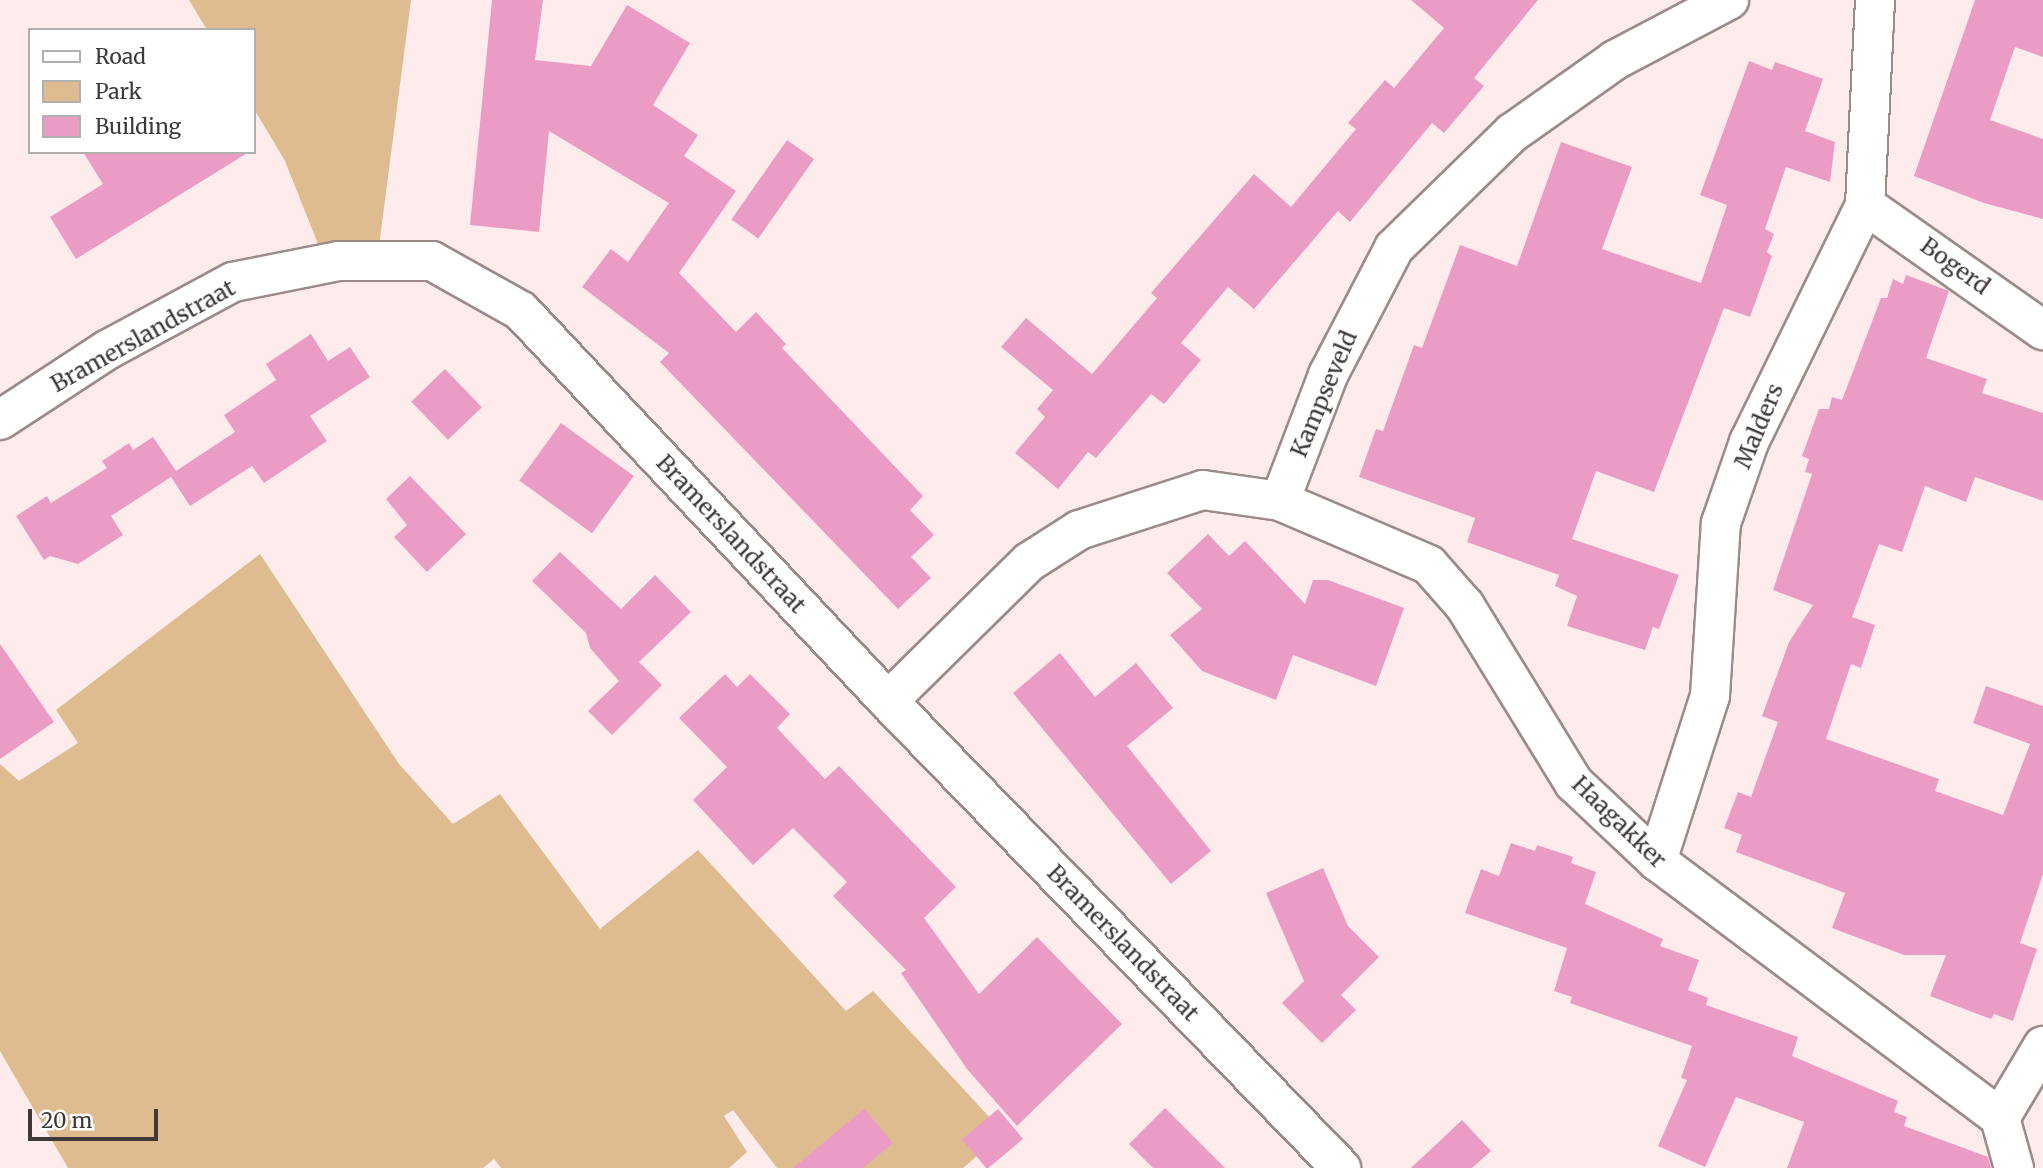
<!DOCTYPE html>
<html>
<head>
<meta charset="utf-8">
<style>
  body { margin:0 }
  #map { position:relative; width:2043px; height:1168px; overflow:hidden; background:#feecec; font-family:Merriweather,serif }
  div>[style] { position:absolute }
  .green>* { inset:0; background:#debc90 }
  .building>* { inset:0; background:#eb9cc5; transform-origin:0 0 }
  .roads { filter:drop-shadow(2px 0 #9b8b8b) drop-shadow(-2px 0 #9b8b8b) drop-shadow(0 2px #9b8b8b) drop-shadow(0 -2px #9b8b8b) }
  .street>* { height:38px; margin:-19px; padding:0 19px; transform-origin:19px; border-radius:19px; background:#fff }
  span { translate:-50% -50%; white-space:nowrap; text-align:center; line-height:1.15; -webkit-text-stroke:5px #fff; paint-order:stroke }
  .street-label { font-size:23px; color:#3f3838 }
  .legend { position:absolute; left:28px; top:28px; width:228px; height:126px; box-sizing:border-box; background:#fff; border:2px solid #b2afaf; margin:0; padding:9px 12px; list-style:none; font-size:21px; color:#3f3838 }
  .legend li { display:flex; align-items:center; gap:14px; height:35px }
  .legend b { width:35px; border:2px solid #b2afaf }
  .scale { position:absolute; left:28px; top:1109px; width:130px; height:32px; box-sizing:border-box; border:4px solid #3f3838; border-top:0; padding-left:9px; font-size:21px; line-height:24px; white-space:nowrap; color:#3f3838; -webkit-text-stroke:5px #fff; paint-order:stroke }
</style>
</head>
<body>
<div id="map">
  <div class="green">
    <div style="clip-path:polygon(189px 0,411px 0,379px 246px,318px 244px,285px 161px,254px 109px,254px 30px,207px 30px)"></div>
    <div style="clip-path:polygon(260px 554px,399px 764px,453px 824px,500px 794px,600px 929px,698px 850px,846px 1011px,873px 991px,1004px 1133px,963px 1168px,777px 1168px,733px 1110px,724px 1116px,747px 1152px,729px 1168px,501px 1168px,494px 1159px,483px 1168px,68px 1168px,0 1051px,0 764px,19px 781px,78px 743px,56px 710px)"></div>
  </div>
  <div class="building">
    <div style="clip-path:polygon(492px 0,543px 0,535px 60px,591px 66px,627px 5px,690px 43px,653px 105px,698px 135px,684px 156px,736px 191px,679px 273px,736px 332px,756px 312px,786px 344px,782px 348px,923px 496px,910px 510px,934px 535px,911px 557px,931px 578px,898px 609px,660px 362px,669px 353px,582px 287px,611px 249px,628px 262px,669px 203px,549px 131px,539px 232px,470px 225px)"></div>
    <div style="clip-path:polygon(1411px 0,1538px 0,1474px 78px,1484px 86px,1444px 133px,1432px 123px,1350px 222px,1338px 211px,1254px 309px,1228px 287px,1181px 343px,1201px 360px,1164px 404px,1151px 394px,1096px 458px,1088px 452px,1058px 489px,1015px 453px,1045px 417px,1037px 409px,1053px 390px,1001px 347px,1026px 318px,1092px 374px,1157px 298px,1151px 293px,1254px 174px,1291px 207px,1356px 129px,1348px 123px,1385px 80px,1394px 88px,1444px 28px)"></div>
    <div style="clip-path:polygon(1975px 0,2043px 0,2043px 57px,2015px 47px,1990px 120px,2043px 139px,2043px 219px,1984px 203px,1914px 176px)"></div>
    <div style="clip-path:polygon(1749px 61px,1772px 70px,1775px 62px,1823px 79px,1805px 131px,1835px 142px,1830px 182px,1786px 167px,1765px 229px,1774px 234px,1767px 252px,1772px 256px,1750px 317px,1724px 308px,1654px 492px,1596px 471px,1572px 539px,1679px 575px,1659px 629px,1653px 627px,1645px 650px,1567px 626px,1577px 596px,1555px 586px,1559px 575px,1467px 542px,1475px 518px,1359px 477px,1376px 429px,1383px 431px,1414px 345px,1422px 348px,1460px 245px,1517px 266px,1561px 142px,1632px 167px,1602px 249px,1701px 283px,1727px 205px,1700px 195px)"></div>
    <div style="left:787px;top:140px;width:33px;height:97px;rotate:35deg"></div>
    <div style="clip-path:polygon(83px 152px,249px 152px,76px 259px,50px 217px,103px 184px)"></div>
    <div style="clip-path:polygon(1906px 275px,1949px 291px,1926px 358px,1987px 379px,1982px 393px,2043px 413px,2043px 501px,1975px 477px,1966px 502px,1925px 486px,1902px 552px,1879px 544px,1852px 617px,1875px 625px,1861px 668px,1851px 664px,1826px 739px,1939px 779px,1935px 791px,2003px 815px,2030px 744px,1973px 723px,1986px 686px,2043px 706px,2043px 874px,2020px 943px,2037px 949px,2013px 1021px,1994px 1014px,1991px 1019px,1930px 996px,1946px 955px,1904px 955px,1832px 928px,1845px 893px,1736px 852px,1742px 835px,1724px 828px,1738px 792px,1751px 797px,1778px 722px,1762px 716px,1789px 642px,1813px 605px,1773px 590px,1812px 474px,1805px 472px,1809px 459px,1802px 456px,1819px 409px,1829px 409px,1832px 397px,1842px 400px,1881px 298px,1887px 298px,1893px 279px,1903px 284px)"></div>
    <div style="clip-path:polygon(311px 334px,328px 361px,350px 347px,370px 377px,310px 416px,327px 441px,264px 483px,252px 466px,190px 506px,171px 477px,111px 516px,123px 535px,78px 564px,50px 556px,44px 560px,16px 516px,47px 496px,51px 503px,107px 468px,102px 461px,129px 443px,133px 450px,153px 437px,176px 471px,235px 432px,224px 415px,276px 380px,266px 364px)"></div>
    <div style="left:445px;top:369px;width:53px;height:47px;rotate:46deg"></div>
    <div style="left:561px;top:423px;width:90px;height:71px;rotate:36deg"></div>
    <div style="clip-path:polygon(410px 476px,466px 534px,427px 572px,394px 537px,407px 525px,386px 499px)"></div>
    <div style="clip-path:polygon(1208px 534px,1229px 556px,1245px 541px,1305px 604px,1313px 580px,1328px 580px,1404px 608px,1376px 686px,1293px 655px,1276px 700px,1202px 671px,1170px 635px,1202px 609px,1167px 573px)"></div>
    <div style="clip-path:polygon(560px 552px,621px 609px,655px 575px,691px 612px,639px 662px,662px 685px,612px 735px,588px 711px,619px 681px,590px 648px,586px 633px,532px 581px)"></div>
    <div style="clip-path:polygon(0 644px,54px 722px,0 759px)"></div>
    <div style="clip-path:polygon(1060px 653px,1095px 697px,1136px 663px,1173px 708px,1127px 746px,1211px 851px,1171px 884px,1013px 693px)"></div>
    <div style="clip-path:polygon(725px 674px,737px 687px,750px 674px,790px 714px,777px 728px,825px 779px,839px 766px,956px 887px,924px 918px,979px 994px,1037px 937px,1122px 1024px,1017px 1126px,967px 1069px,901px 973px,906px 970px,833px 896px,847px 882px,793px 828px,753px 865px,693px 800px,727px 767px,679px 718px)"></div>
    <div style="clip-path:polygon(1511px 843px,1535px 851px,1537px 845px,1573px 857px,1571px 863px,1596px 872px,1585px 904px,1663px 939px,1660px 946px,1699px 960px,1688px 990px,1708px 998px,1706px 1005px,1798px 1037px,1792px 1056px,1898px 1101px,1894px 1112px,1907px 1117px,1904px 1126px,1988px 1157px,1991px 1168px,1787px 1168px,1804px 1122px,1736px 1097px,1705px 1167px,1658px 1146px,1687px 1080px,1681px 1078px,1692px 1046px,1570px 1003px,1572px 997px,1554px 991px,1567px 948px,1465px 913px,1481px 869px,1499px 876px)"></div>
    <div style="clip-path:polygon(1323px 868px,1348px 926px,1379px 957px,1341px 995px,1356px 1010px,1322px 1043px,1282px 1003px,1304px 981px,1266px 893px)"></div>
    <div style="clip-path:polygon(1165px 1108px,1225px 1168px,1153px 1168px,1129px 1144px)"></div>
    <div style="clip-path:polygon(864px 1109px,893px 1143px,863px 1168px,793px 1168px)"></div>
    <div style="left:998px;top:1109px;width:39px;height:47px;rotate:50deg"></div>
    <div style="clip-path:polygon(1462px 1120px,1491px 1151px,1472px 1168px,1411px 1168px)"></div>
  </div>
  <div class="roads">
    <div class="street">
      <div style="left:1865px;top:205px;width:218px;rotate:35.1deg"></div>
      <div style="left:0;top:420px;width:128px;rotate:-33.2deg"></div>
      <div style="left:107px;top:350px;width:143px;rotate:-28.4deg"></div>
      <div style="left:233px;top:282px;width:107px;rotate:-11.3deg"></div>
      <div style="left:338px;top:261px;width:94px"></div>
      <div style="left:432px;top:261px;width:102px;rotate:29.3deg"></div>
      <div style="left:521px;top:311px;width:536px;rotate:46.74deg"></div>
      <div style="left:888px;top:701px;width:651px;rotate:45.87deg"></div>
      <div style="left:1280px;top:501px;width:162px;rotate:23.2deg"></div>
      <div style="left:1429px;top:565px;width:55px;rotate:48.7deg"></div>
      <div style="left:1465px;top:606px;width:208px;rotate:58.4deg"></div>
      <div style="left:1574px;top:783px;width:114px;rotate:43.2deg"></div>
      <div style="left:1657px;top:861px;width:429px;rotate:36.8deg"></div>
      <div style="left:888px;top:701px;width:198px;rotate:-44.6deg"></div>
      <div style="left:1029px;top:562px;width:59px;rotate:-32.6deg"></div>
      <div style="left:1079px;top:530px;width:130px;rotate:-17.9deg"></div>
      <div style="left:1203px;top:490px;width:78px;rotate:8.1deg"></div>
      <div style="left:1280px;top:501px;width:135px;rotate:-69.1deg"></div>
      <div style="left:1328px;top:375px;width:143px;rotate:-62.5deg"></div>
      <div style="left:1394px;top:248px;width:165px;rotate:-44.3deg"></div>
      <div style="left:1512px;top:133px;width:126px;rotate:-35.3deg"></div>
      <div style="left:1615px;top:60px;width:129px;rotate:-27.8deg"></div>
      <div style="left:1657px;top:861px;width:173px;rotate:-72.2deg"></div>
      <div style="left:1710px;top:696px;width:173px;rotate:-86.4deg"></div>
      <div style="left:1721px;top:523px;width:86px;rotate:-70.9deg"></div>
      <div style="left:1749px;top:442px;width:264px;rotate:-63.9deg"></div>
      <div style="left:1865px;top:205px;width:205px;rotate:-87.2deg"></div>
      <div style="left:2014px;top:1168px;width:52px;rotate:-105.6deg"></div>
      <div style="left:2000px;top:1118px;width:84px;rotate:-59.2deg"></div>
    </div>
  </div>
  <div class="street-label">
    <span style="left:1955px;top:266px;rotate:36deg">Bogerd</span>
    <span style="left:143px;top:336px;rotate:-29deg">Bramerslandstraat</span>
    <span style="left:1324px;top:394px;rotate:-67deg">Kampseveld</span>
    <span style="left:1759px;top:426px;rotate:-67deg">Malders</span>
    <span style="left:731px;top:534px;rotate:47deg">Bramerslandstraat</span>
    <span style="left:1619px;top:822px;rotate:44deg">Haagakker</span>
    <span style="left:1123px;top:943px;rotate:46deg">Bramerslandstraat</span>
  </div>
  <ul class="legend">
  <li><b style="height:9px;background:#fff"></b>Road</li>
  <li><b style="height:19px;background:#debc90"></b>Park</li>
  <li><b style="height:19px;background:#eb9cc5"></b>Building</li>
  </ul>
  <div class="scale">20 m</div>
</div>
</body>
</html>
